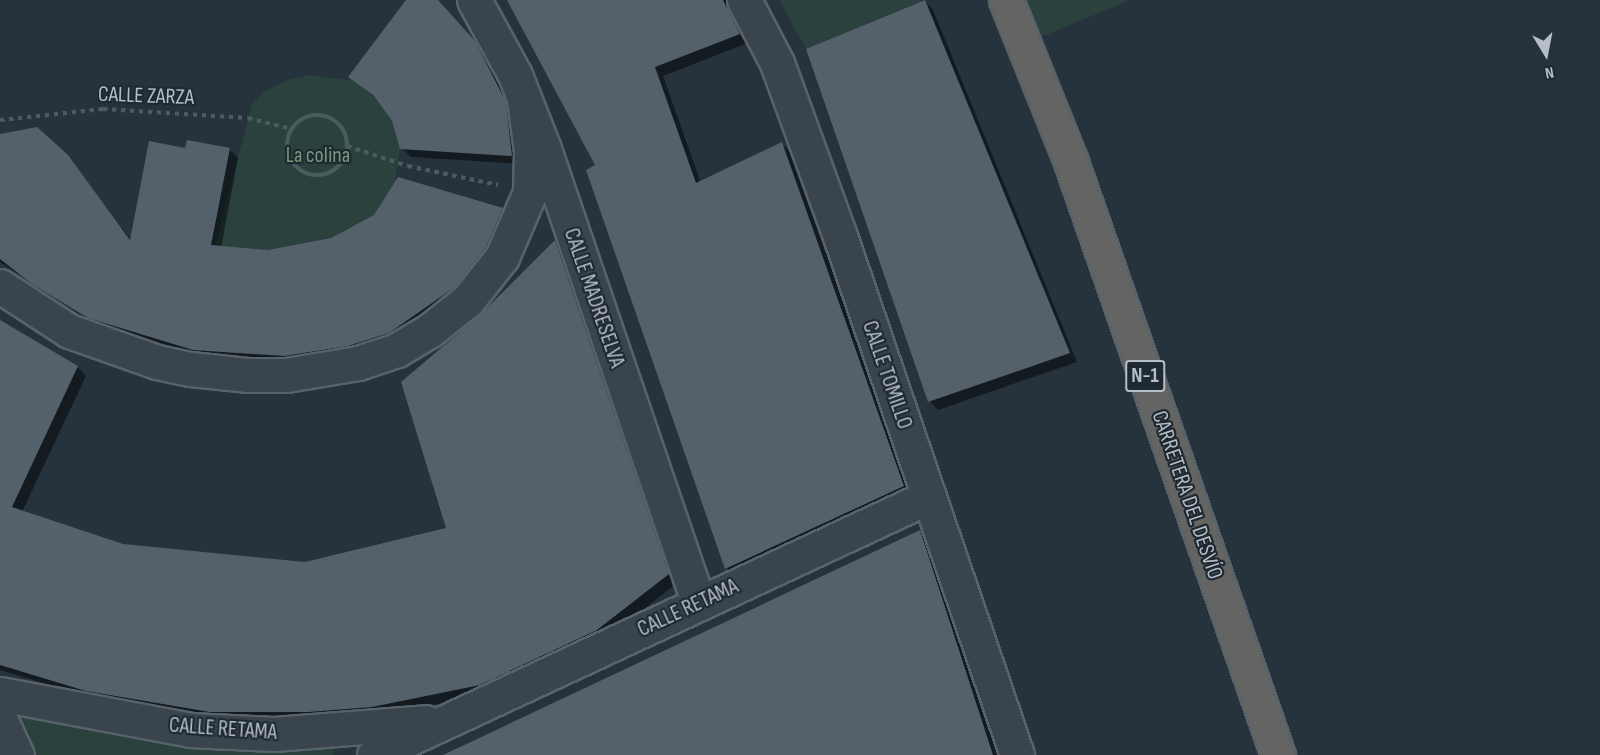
<!DOCTYPE html>
<html>
<head>
<meta charset="utf-8">
<style>
  body { margin:0 }
  #map { position:relative; width:1600px; height:755px; overflow:hidden; background:#27333c; font-family:"Sofia Sans Condensed",sans-serif }
  div>[style] { position:absolute }
  .green>* { inset:0; background:#2b413e }
  .shadow>* { inset:0; background:#0007 }
  .building>* { inset:0; background:#54616b }
  .path>* { height:4px; margin-top:-2px; transform-origin:0; background:repeating-linear-gradient(90deg,#4a5d5d 0 4.5px,transparent 0 9px) }
  .path>.ring { margin:-2px; padding:0; box-sizing:content-box; background:none; border:4px solid #4a5d5d; border-radius:50% }
  .roads { filter:drop-shadow(2px 0 #58626a) drop-shadow(-2px 0 #58626a) drop-shadow(0 2px #58626a) drop-shadow(0 -2px #58626a) }
  .minor>* { height:33px; margin:-16.5px; padding:0 16.5px; transform-origin:16.5px; border-radius:16.5px; background:#3a444c }
  .trunk>* { height:33px; margin:-16.5px; padding:0 16.5px; transform-origin:16.5px; border-radius:16.5px; background:#646462 }
  span { translate:-50% -50%; white-space:nowrap; text-align:center; line-height:1.15; -webkit-text-stroke:4.5px #1f2931; paint-order:stroke }
  .shield-label span { padding:2px 4px; background:#1f2931; border:2px solid; border-radius:4px; -webkit-text-stroke-width:0 }
  .shield-label { font-size:21px; color:#b6bfc7; font-weight:700 }
  .street-label { font-size:22px; color:#b6bfc7 }
  .park-label { font-size:22px; color:#779b7a }
  .north { position:absolute; left:1516px; top:24px; width:60px; height:60px; -webkit-text-stroke:4px #1f2931; paint-order:stroke; rotate:170deg; font-size:16px; font-weight:700; line-height:24px; text-align:center; color:#b6bfc7 }
  .north::after { content:''; display:block; margin:auto; width:21px; height:27px; background:#b6bfc7; clip-path:polygon(50% 0,100% 100%,50% 72%,0 100%) }
</style>
</head>
<body>
<div id="map">
  <div class="green">
    <div style="clip-path:polygon(779px 0,923px 0,806px 49px)"></div>
    <div style="clip-path:polygon(1003px 0,1130px 0,1024px 44px)"></div>
    <div style="clip-path:polygon(308px 75px,353px 81px,374px 96px,392px 121px,400px 149px,394px 188px,374px 215px,331px 238px,268px 250px,215px 246px,252px 104px,264px 92px,287px 80px)"></div>
    <div style="clip-path:polygon(23px 711px,330px 743px,334px 751px,333px 755px,32px 755px,16px 720px)"></div>
  </div>
  <div class="shadow">
    <div style="clip-path:polygon(407px 0,434px 0,483px 51px,506px 93px,520px 164px,411px 157px,402px 148px,393px 121px,378px 100px,350px 77px)"></div>
    <div style="clip-path:polygon(509px 0,726px 0,748px 43px,663px 76px,701px 183px,781px 143px,790px 152px,912px 495px,735px 577px,727px 568px,597px 165px)"></div>
    <div style="clip-path:polygon(925px 1px,933px 10px,1077px 362px,938px 410px,930px 401px)"></div>
    <div style="clip-path:polygon(0 136px,67px 157px,132px 241px,186px 150px,229px 149px,238px 158px,221px 248px,268px 251px,502px 209px,511px 218px,494px 256px,399px 341px,294px 365px,172px 352px,99px 326px,0 262px)"></div>
    <div style="clip-path:polygon(555px 242px,563px 251px,677px 583px,606px 639px,489px 693px,381px 716px,220px 720px,96px 699px,0 670px,0 326px,77px 367px,86px 376px,22px 512px,123px 545px,305px 564px,448px 529px,481px 316px)"></div>
    <div style="clip-path:polygon(920px 532px,929px 541px,998px 755px,447px 755px)"></div>
  </div>
  <div class="building">
    <div style="clip-path:polygon(406px 0,438px 0,475px 41px,506px 102px,512px 156px,400px 149px,392px 121px,374px 96px,348px 77px)"></div>
    <div style="clip-path:polygon(507px 0,723px 0,740px 34px,655px 67px,696px 183px,782px 142px,904px 486px,725px 569px,586px 170px,595px 165px)"></div>
    <div style="clip-path:polygon(925px 0,1070px 353px,928px 402px,806px 49px)"></div>
    <div style="clip-path:polygon(37px 127px,68px 155px,130px 240px,149px 141px,185px 148px,187px 140px,230px 148px,211px 245px,268px 250px,331px 238px,374px 215px,398px 177px,503px 208px,486px 247px,455px 287px,389px 333px,348px 346px,284px 356px,193px 350px,88px 318px,32px 284px,0 259px,0 134px)"></div>
    <div style="clip-path:polygon(555px 240px,669px 574px,597px 630px,480px 685px,372px 707px,308px 712px,210px 712px,86px 691px,0 665px,0 320px,78px 366px,12px 507px,123px 544px,305px 562px,446px 528px,401px 382px,480px 315px)"></div>
    <div style="clip-path:polygon(920px 530px,993px 755px,443px 755px,723px 623px)"></div>
  </div>
  <div class="path">
    <div class="ring" style="left:287px;top:115px;width:56px;height:56px"></div>
    <div style="left:0;top:120px;width:104px;rotate:-6.1deg"></div>
    <div style="left:103px;top:109px;width:145px;rotate:3.6deg"></div>
    <div style="left:248px;top:118px;width:44px;rotate:14.3deg"></div>
    <div style="left:347px;top:146px;width:64px;rotate:18.2deg"></div>
    <div style="left:408px;top:166px;width:92px;rotate:11.9deg"></div>
  </div>
  <div class="roads">
    <div class="minor">
      <div style="left:474px;top:0;width:85px;rotate:61.3deg"></div>
      <div style="left:515px;top:75px;width:79px;rotate:68.6deg"></div>
      <div style="left:544px;top:149px;width:478px;rotate:71.2deg"></div>
      <div style="left:744px;top:0;width:71px;rotate:62.4deg"></div>
      <div style="left:777px;top:63px;width:184px;rotate:70deg"></div>
      <div style="left:840px;top:236px;width:548px;rotate:71.17deg"></div>
      <div style="left:0;top:286px;width:82px;rotate:33.1deg"></div>
      <div style="left:69px;top:331px;width:93px;rotate:19.4deg"></div>
      <div style="left:157px;top:362px;width:34px;rotate:12deg"></div>
      <div style="left:190px;top:369px;width:57px;rotate:6deg"></div>
      <div style="left:247px;top:375px;width:39px"></div>
      <div style="left:286px;top:375px;width:73px;rotate:-9.5deg"></div>
      <div style="left:358px;top:363px;width:41px;rotate:-18.4deg"></div>
      <div style="left:397px;top:350px;width:37px;rotate:-31deg"></div>
      <div style="left:429px;top:331px;width:50px;rotate:-38.5deg"></div>
      <div style="left:468px;top:300px;width:55px;rotate:-51.7deg"></div>
      <div style="left:502px;top:257px;width:71px;rotate:-66.7deg"></div>
      <div style="left:530px;top:192px;width:41px;rotate:-88.6deg"></div>
      <div style="left:531px;top:151px;width:52px;rotate:-97.7deg"></div>
      <div style="left:0;top:694px;width:193px;rotate:10.7deg"></div>
      <div style="left:190px;top:730px;width:84px;rotate:2.7deg"></div>
      <div style="left:274px;top:734px;width:152px;rotate:-4.5deg"></div>
      <div style="left:0;top:719px;width:40px;rotate:65deg"></div>
      <div style="left:374px;top:755px;width:611px;rotate:-24.97deg"></div>
    </div>
    <div class="trunk">
      <div style="left:1006px;top:0;width:175px;rotate:68.1deg"></div>
      <div style="left:1071px;top:162px;width:628px;rotate:70.76deg"></div>
    </div>
  </div>
  <div class="shield-label">
    <span style="left:1145px;top:376px">N-1</span>
  </div>
  <div class="street-label">
    <span style="left:146px;top:96px;rotate:2deg">CALLE ZARZA</span>
    <span style="left:594px;top:298px;rotate:71deg">CALLE MADRESELVA</span>
    <span style="left:887px;top:375px;rotate:71deg">CALLE TOMILLO</span>
    <span style="left:1187px;top:495px;rotate:71deg">CARRETERA DEL DESVÍO</span>
    <span style="left:688px;top:608px;rotate:-25deg">CALLE RETAMA</span>
    <span style="left:223px;top:729px;rotate:4deg">CALLE RETAMA</span>
  </div>
  <div class="park-label">
    <span style="left:318px;top:156px">La colina</span>
  </div>
  <div class="north">N</div>
</div>
</body>
</html>
